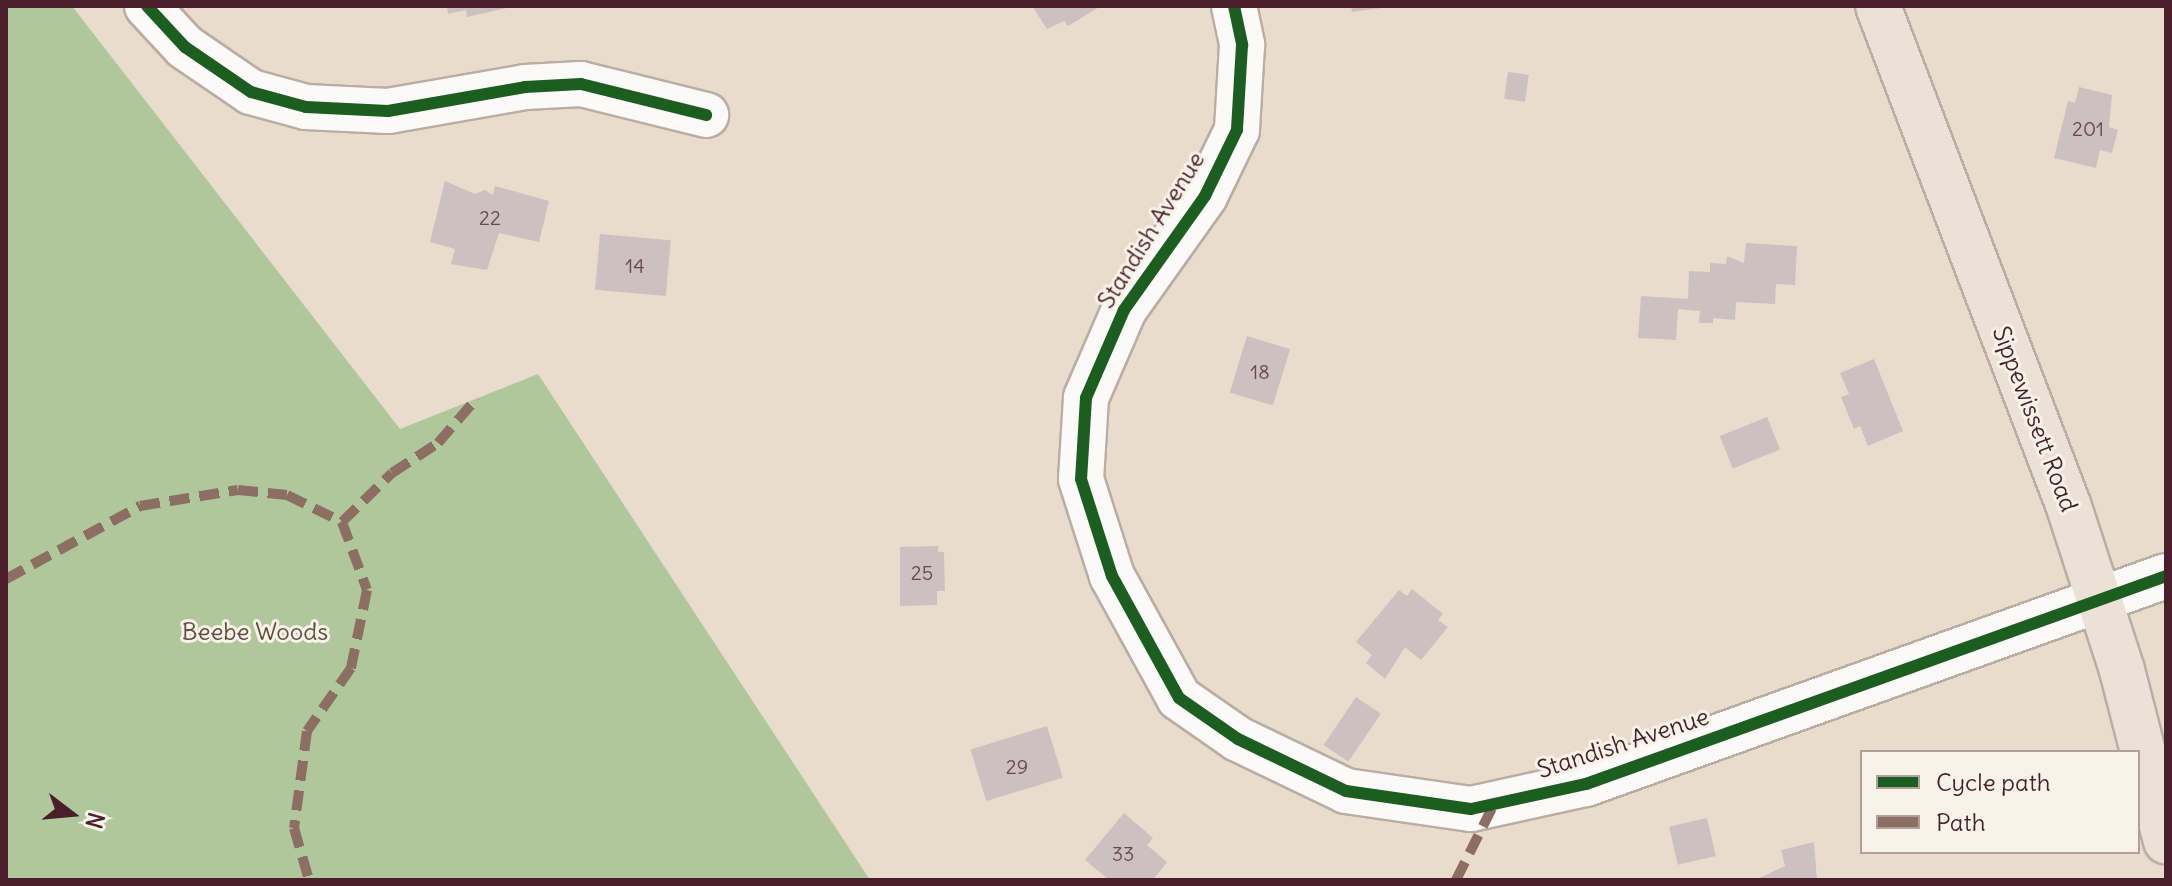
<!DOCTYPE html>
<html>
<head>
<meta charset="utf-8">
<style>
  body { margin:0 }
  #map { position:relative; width:2172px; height:886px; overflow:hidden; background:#e9dccd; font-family:Delius,sans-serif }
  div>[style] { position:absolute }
  .forest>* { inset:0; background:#afc79a }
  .building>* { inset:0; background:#ccc0c1; transform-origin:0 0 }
  .roads { filter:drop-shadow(2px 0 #b9ada4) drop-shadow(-2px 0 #b9ada4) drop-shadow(0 2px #b9ada4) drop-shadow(0 -2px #b9ada4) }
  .minor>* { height:44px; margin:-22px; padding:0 22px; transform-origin:22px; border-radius:22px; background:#fcfaf8 }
  .major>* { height:44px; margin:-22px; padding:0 22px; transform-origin:22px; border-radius:22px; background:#ebe1d6 }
  .quiet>* { height:10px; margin-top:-5px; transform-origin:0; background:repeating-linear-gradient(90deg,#8d6e63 0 20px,transparent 0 30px) }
  .cycleway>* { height:12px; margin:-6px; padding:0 6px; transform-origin:6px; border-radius:6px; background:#1b5e20 }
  span { translate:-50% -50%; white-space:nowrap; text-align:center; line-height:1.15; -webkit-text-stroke:6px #f7f3e8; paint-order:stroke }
  .number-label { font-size:20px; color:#6a4750 }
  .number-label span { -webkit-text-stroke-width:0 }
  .street-label { font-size:24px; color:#4a1f2b }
  .park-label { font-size:24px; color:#604c41 }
  .frame { position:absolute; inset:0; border:8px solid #4a1f2b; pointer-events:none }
  .legend { position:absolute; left:1860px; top:750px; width:280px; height:104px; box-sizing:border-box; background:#f7f3e8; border:2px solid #b29e9c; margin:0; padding:10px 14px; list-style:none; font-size:24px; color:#4a1f2b }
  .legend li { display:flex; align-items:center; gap:16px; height:40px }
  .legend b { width:40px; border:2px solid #b29e9c }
  .north { position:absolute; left:32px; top:774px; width:80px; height:80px; -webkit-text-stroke:6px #f7f3e8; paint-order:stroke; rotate:106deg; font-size:22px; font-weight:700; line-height:32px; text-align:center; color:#4a1f2b }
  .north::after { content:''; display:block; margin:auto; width:28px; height:36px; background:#4a1f2b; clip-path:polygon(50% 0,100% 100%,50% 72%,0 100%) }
</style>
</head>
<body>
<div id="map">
  <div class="forest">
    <div style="clip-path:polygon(6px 6px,72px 6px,400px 429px,538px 374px,870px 880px,6px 880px)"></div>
  </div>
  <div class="building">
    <div style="clip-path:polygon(447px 6px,511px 6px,511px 7px,467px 17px,466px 10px,448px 14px)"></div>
    <div style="clip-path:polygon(1032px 6px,1101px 6px,1068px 26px,1064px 21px,1047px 29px)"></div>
    <div style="clip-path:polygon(1351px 6px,1381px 6px,1381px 8px,1352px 12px)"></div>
    <div style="left:1508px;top:72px;width:21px;height:27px;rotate:8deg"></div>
    <div style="clip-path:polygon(2079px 87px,2112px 95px,2109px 127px,2118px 130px,2112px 153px,2100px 150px,2096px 168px,2054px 158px,2068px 101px,2075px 103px)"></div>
    <div style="clip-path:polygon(445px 181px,475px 194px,485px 190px,493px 195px,495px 186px,549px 201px,539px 242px,499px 233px,487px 270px,451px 264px,455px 249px,430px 242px)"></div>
    <div style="left:600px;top:234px;width:71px;height:56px;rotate:5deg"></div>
    <div style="clip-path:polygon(1746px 243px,1797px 246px,1795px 285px,1776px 284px,1775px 304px,1736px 302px,1735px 320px,1713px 318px,1713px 323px,1699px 323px,1700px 311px,1678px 309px,1676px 340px,1638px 338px,1641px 296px,1688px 299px,1689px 271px,1710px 272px,1710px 263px,1726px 264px,1727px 256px,1744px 263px)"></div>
    <div style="left:1247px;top:336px;width:45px;height:59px;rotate:17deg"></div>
    <div style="clip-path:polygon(1874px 359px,1903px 431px,1868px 446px,1860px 426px,1854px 429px,1841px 397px,1849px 394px,1840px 373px)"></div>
    <div style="left:1767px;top:417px;width:35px;height:51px;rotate:68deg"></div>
    <div style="clip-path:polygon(938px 546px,938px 552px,944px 552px,945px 591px,937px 591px,937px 605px,900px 606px,900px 547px)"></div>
    <div style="clip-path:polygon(1412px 589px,1443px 614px,1438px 620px,1448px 627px,1421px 660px,1405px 647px,1385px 679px,1366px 663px,1372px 655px,1356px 642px,1399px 590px,1407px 596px)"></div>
    <div style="left:1356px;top:697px;width:30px;height:58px;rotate:34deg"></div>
    <div style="left:1047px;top:726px;width:54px;height:80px;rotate:73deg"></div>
    <div style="clip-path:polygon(1124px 813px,1153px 838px,1147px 845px,1167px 862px,1153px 880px,1109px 880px,1085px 860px)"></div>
    <div style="left:1707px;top:818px;width:39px;height:39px;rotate:77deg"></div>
    <div style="clip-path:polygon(1814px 842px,1817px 880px,1755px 880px,1785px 866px,1781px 850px)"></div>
  </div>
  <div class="roads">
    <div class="minor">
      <div style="left:147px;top:6px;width:56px;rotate:47.2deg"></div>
      <div style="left:185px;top:47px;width:80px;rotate:34.3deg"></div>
      <div style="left:251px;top:92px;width:57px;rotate:15.3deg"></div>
      <div style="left:306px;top:107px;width:82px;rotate:2.8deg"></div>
      <div style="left:388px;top:111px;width:139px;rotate:-9.9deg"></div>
      <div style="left:525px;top:87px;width:56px;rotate:-3.1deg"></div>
      <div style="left:581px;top:84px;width:129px;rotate:13.9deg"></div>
      <div style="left:1234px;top:6px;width:40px;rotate:78deg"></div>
      <div style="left:1242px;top:45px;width:85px;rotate:93.4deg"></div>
      <div style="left:1237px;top:130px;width:73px;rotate:115.9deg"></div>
      <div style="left:1205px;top:196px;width:140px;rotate:125.4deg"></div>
      <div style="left:1124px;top:310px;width:96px;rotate:113.4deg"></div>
      <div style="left:1086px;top:398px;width:81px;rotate:93.5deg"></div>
      <div style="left:1081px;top:479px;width:102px;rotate:72.3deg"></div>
      <div style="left:1112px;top:576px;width:139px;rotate:61.2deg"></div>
      <div style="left:1179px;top:698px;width:72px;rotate:34.8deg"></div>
      <div style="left:1238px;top:739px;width:120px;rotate:25.7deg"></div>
      <div style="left:1346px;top:791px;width:126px;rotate:8.2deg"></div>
      <div style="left:1471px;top:809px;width:118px;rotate:-12.3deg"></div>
      <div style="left:1586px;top:784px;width:616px;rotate:-19.73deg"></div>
    </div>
    <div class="major">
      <div style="left:1878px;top:6px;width:536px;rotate:69.13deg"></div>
      <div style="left:2069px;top:507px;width:171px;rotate:72deg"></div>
      <div style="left:2122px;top:670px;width:177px;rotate:75.6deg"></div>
    </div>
  </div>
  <div class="quiet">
    <div style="left:342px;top:522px;width:70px;rotate:-44.4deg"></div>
    <div style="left:392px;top:473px;width:55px;rotate:-33.1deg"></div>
    <div style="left:438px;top:443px;width:60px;rotate:-49.1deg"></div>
    <div style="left:6px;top:579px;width:153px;rotate:-28.6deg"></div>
    <div style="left:140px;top:506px;width:99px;rotate:-9.3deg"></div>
    <div style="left:238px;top:490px;width:49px;rotate:5.8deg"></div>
    <div style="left:287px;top:495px;width:61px;rotate:26.1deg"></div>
    <div style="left:342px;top:522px;width:72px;rotate:69.8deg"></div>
    <div style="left:367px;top:590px;width:80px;rotate:101.6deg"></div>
    <div style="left:351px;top:668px;width:77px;rotate:124.9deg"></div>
    <div style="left:307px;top:731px;width:98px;rotate:97.6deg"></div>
    <div style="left:294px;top:828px;width:54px;rotate:73.9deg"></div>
    <div style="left:1456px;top:880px;width:85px;rotate:-63.4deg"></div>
  </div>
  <div class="cycleway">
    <div style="left:147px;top:6px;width:56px;rotate:47.2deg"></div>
    <div style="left:185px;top:47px;width:80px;rotate:34.3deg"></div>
    <div style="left:251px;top:92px;width:57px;rotate:15.3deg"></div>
    <div style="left:306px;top:107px;width:82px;rotate:2.8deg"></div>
    <div style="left:388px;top:111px;width:139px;rotate:-9.9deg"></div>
    <div style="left:525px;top:87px;width:56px;rotate:-3.1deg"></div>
    <div style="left:581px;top:84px;width:129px;rotate:13.9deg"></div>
    <div style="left:1234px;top:6px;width:40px;rotate:78deg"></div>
    <div style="left:1242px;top:45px;width:85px;rotate:93.4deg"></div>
    <div style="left:1237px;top:130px;width:73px;rotate:115.9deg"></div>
    <div style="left:1205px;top:196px;width:140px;rotate:125.4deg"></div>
    <div style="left:1124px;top:310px;width:96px;rotate:113.4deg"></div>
    <div style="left:1086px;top:398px;width:81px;rotate:93.5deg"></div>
    <div style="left:1081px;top:479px;width:102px;rotate:72.3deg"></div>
    <div style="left:1112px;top:576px;width:139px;rotate:61.2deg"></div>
    <div style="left:1179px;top:698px;width:72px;rotate:34.8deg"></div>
    <div style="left:1238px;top:739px;width:120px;rotate:25.7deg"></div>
    <div style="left:1346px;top:791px;width:126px;rotate:8.2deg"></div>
    <div style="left:1471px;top:809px;width:118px;rotate:-12.3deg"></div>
    <div style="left:1586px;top:784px;width:616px;rotate:-19.73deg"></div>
  </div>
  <div class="number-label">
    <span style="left:2088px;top:128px">201</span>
    <span style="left:490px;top:217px">22</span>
    <span style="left:635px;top:265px">14</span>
    <span style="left:1260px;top:371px">18</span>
    <span style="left:922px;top:572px">25</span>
    <span style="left:1017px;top:766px">29</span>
    <span style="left:1123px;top:853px">33</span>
  </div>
  <div class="street-label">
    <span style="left:1151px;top:230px;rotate:-58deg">Standish Avenue</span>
    <span style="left:2035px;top:419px;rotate:69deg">Sippewissett Road</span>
    <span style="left:1623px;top:743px;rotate:-18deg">Standish Avenue</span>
  </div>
  <div class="park-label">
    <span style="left:255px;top:632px">Beebe Woods</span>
  </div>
  <div class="frame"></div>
  <ul class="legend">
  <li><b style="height:10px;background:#1b5e20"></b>Cycle path</li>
  <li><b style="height:10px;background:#8d6e63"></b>Path</li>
  </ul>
  <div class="north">N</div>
</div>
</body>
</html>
